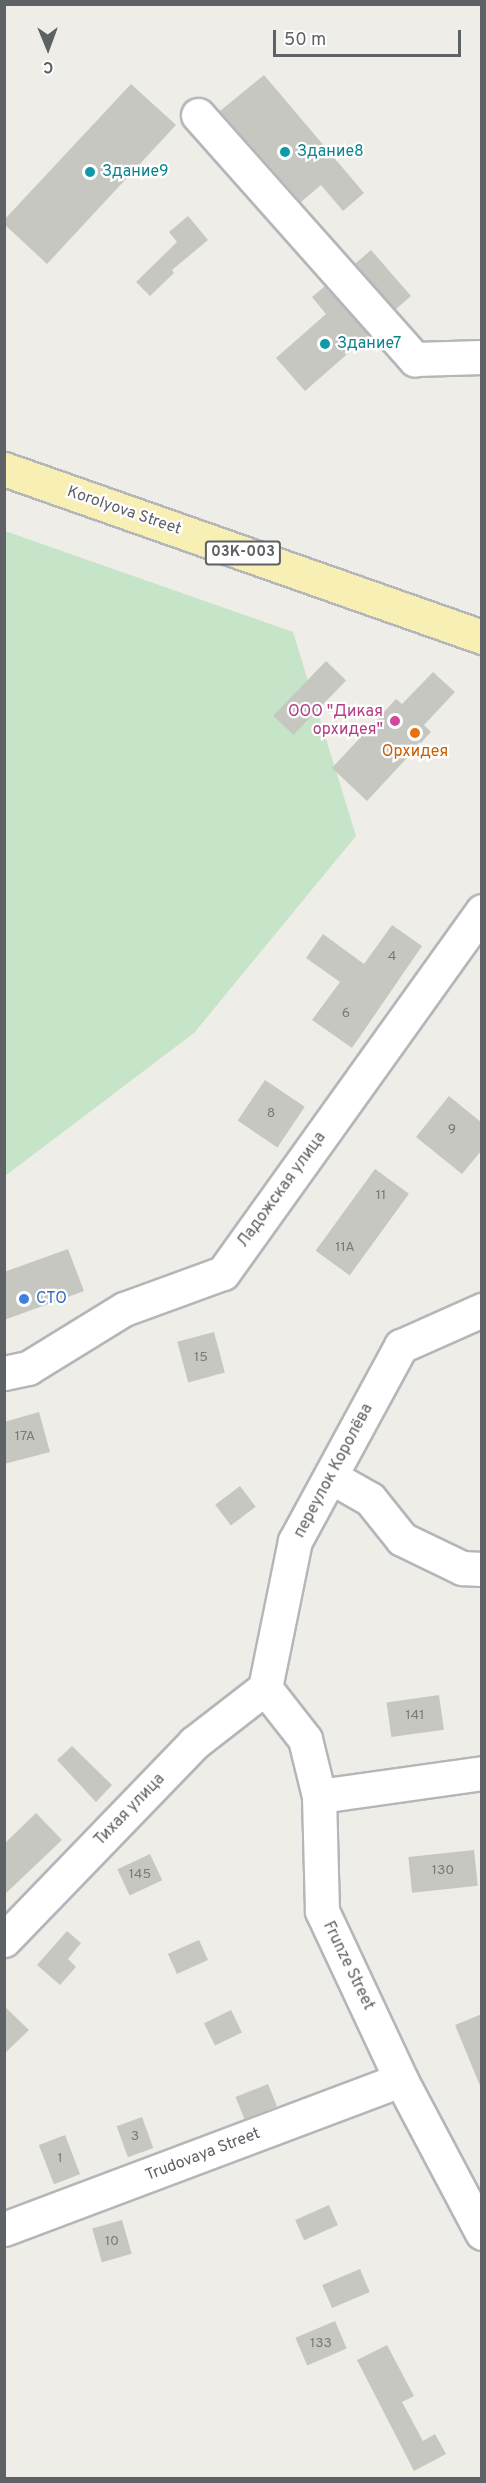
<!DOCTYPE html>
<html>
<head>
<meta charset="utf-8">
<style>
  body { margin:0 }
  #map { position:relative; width:486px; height:2483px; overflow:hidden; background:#efede7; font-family:Overpass,sans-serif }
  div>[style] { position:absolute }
  .green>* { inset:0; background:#c6e4c8 }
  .building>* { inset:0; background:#c7c7c1; transform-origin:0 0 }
  .roads { filter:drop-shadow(2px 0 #b4b6ba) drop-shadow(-2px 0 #b4b6ba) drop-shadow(0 2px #b4b6ba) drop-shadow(0 -2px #b4b6ba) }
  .minor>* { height:33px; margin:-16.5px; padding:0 16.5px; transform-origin:16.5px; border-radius:16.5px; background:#fff }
  .major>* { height:33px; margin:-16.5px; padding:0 16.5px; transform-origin:16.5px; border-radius:16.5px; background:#f7efb4 }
  .dots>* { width:16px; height:16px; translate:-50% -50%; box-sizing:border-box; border:3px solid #fff; border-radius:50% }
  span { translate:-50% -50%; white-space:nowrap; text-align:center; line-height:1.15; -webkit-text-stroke:4.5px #fff; paint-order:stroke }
  .number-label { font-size:14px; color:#787a7c }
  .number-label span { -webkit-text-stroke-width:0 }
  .shield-label span { padding:2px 4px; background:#fff; border:2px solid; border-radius:4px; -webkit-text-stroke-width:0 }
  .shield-label { font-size:15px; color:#5e6165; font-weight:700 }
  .culture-label { font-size:16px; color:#0d838f }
  .left { translate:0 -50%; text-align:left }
  .street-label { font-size:16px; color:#5e6165 }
  .hotel-label { font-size:16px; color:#b23c85 }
  .right { translate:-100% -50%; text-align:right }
  .food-label { font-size:16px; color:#c56008 }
  .shop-label { font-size:16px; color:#366cbe }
  .frame { position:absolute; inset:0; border:6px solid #5e6165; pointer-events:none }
  .north { position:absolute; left:18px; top:18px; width:60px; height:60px; -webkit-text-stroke:4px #fff; paint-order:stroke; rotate:179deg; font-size:16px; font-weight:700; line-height:24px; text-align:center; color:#5e6165 }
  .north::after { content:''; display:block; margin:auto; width:21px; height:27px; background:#5e6165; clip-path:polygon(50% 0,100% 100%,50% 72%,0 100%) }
  .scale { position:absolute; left:273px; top:30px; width:188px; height:27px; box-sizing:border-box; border:3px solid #5e6165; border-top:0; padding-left:8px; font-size:18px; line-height:21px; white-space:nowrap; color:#5e6165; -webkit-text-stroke:4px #fff; paint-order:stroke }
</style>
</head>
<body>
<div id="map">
  <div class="green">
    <div style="clip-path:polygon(5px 531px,293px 632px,356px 836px,194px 1033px,5px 1176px)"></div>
  </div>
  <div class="building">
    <div style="clip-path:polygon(264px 75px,364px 193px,343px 211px,321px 185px,301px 202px,220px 111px)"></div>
    <div style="clip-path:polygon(131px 84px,176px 125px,47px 264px,4px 224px,4px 220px)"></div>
    <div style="clip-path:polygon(188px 216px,208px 240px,172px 270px,174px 273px,150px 296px,136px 282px,177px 242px,169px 232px)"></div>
    <div style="left:371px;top:250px;width:61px;height:21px;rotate:49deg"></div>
    <div style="clip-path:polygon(325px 286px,369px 335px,305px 391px,276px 358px,326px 314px,312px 297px)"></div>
    <div style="left:326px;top:661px;width:28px;height:76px;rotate:44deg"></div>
    <div style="clip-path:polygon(433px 672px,455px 692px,424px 725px,431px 732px,367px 801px,332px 768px,396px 699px,402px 704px)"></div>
    <div style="clip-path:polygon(392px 925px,422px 946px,352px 1048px,312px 1020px,340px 982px,306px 958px,323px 934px,364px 964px)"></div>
    <div style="left:265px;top:1080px;width:48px;height:49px;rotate:34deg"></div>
    <div style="clip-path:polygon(449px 1096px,482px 1123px,482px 1150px,462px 1174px,416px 1137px)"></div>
    <div style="left:375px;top:1169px;width:42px;height:101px;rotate:36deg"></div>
    <div style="clip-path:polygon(68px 1249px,84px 1291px,4px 1320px,4px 1272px)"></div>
    <div style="left:214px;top:1332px;width:42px;height:38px;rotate:75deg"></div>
    <div style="clip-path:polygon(39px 1412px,50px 1452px,4px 1464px,4px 1422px)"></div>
    <div style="left:240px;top:1486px;width:26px;height:31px;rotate:53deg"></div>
    <div style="left:439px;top:1695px;width:35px;height:53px;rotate:82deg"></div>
    <div style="clip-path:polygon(72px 1746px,112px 1785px,96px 1802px,57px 1760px)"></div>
    <div style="clip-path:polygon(36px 1813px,62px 1840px,4px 1895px,4px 1844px)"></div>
    <div style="left:474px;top:1850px;width:36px;height:66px;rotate:84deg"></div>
    <div style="left:150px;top:1854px;width:29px;height:36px;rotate:65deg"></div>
    <div style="clip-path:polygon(67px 1931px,81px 1943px,68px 1959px,76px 1967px,60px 1985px,37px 1965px)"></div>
    <div style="left:199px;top:1940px;width:22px;height:34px;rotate:66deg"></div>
    <div style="clip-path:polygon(4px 2006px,29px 2030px,4px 2054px)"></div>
    <div style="left:231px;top:2010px;width:25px;height:30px;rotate:64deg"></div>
    <div style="clip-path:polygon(482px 2014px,482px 2088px,481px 2088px,455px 2025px)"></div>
    <div style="left:268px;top:2084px;width:24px;height:35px;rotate:68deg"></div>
    <div style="left:142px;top:2117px;width:33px;height:27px;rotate:70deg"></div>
    <div style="left:65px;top:2135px;width:42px;height:28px;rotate:69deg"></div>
    <div style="left:329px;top:2205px;width:22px;height:37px;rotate:66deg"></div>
    <div style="left:122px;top:2220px;width:35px;height:31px;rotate:74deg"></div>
    <div style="left:360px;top:2269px;width:25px;height:41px;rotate:67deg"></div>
    <div style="left:335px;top:2321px;width:30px;height:43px;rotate:67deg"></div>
    <div style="clip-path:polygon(387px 2345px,414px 2396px,402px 2402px,423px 2441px,435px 2434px,446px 2454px,414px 2471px,357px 2360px)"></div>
  </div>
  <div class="roads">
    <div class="minor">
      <div style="left:198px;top:115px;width:327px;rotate:48.4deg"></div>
      <div style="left:415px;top:359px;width:67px;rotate:-1.7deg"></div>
      <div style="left:4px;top:1373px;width:25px;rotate:-12deg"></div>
      <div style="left:28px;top:1368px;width:113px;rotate:-31.6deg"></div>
      <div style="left:124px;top:1309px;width:105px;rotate:-20deg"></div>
      <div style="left:223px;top:1273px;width:445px;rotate:-54.4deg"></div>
      <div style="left:331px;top:1477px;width:45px;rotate:29.4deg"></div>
      <div style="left:370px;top:1499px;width:51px;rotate:51.3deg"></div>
      <div style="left:402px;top:1539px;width:67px;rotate:25.8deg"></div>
      <div style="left:462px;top:1568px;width:20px;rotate:3deg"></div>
      <div style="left:265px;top:1688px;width:65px;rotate:51.9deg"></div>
      <div style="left:305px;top:1739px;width:59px;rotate:76.2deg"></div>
      <div style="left:319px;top:1796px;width:115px;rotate:88.5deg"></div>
      <div style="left:322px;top:1911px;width:187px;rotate:64.9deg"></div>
      <div style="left:401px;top:2080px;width:173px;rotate:62.1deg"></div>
      <div style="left:265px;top:1688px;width:150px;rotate:-78.5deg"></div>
      <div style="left:295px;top:1541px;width:222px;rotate:-61.5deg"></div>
      <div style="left:401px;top:1346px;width:89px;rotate:-24deg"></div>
      <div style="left:319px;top:1796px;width:165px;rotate:-8deg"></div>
      <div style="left:4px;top:1940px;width:274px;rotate:-46deg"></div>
      <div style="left:194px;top:1743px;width:90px;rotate:-37.8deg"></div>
      <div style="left:4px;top:2229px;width:424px;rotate:-20.6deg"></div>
    </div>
    <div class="major">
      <div style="left:4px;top:469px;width:507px;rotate:19.36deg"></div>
    </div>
  </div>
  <div class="dots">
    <div style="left:285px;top:152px;background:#0f9aa8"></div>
    <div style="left:90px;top:172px;background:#0f9aa8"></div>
    <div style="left:325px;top:344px;background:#0f9aa8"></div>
    <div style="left:395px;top:721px;background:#d1479c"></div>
    <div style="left:415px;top:733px;background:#e8710a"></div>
    <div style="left:24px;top:1299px;background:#3f7fe0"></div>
  </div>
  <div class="number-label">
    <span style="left:392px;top:957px">4</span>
    <span style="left:346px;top:1014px">6</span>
    <span style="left:271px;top:1114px">8</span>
    <span style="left:452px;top:1130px">9</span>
    <span style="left:381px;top:1196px">11</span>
    <span style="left:345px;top:1248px">11А</span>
    <span style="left:201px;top:1358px">15</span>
    <span style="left:25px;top:1437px">17А</span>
    <span style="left:415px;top:1716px">141</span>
    <span style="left:443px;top:1871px">130</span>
    <span style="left:140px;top:1875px">145</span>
    <span style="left:135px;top:2137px">3</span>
    <span style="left:60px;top:2159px">1</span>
    <span style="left:112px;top:2242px">10</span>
    <span style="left:321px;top:2344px">133</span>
  </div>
  <div class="shield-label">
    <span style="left:243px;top:553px">03К-003</span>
  </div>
  <div class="culture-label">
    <span class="left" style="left:297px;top:152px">Здание8</span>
    <span class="left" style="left:102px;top:172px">Здание9</span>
    <span class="left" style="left:337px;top:344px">Здание7</span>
  </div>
  <div class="street-label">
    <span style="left:124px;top:511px;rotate:19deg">Korolyova Street</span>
    <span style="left:282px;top:1190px;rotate:-54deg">Ладожская улица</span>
    <span style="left:334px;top:1471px;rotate:-62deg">переулок Королёва</span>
    <span style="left:130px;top:1810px;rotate:-46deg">Тихая улица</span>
    <span style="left:348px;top:1966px;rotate:64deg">Frunze Street</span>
    <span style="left:203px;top:2155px;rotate:-21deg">Trudovaya Street</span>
  </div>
  <div class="hotel-label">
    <span class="right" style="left:383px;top:721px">ООО "Дикая<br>орхидея"</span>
  </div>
  <div class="food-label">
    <span style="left:415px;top:752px">Орхидея</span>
  </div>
  <div class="shop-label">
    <span class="left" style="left:36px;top:1299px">СТО</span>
  </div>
  <div class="frame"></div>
  <div class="north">С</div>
  <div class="scale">50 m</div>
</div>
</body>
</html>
